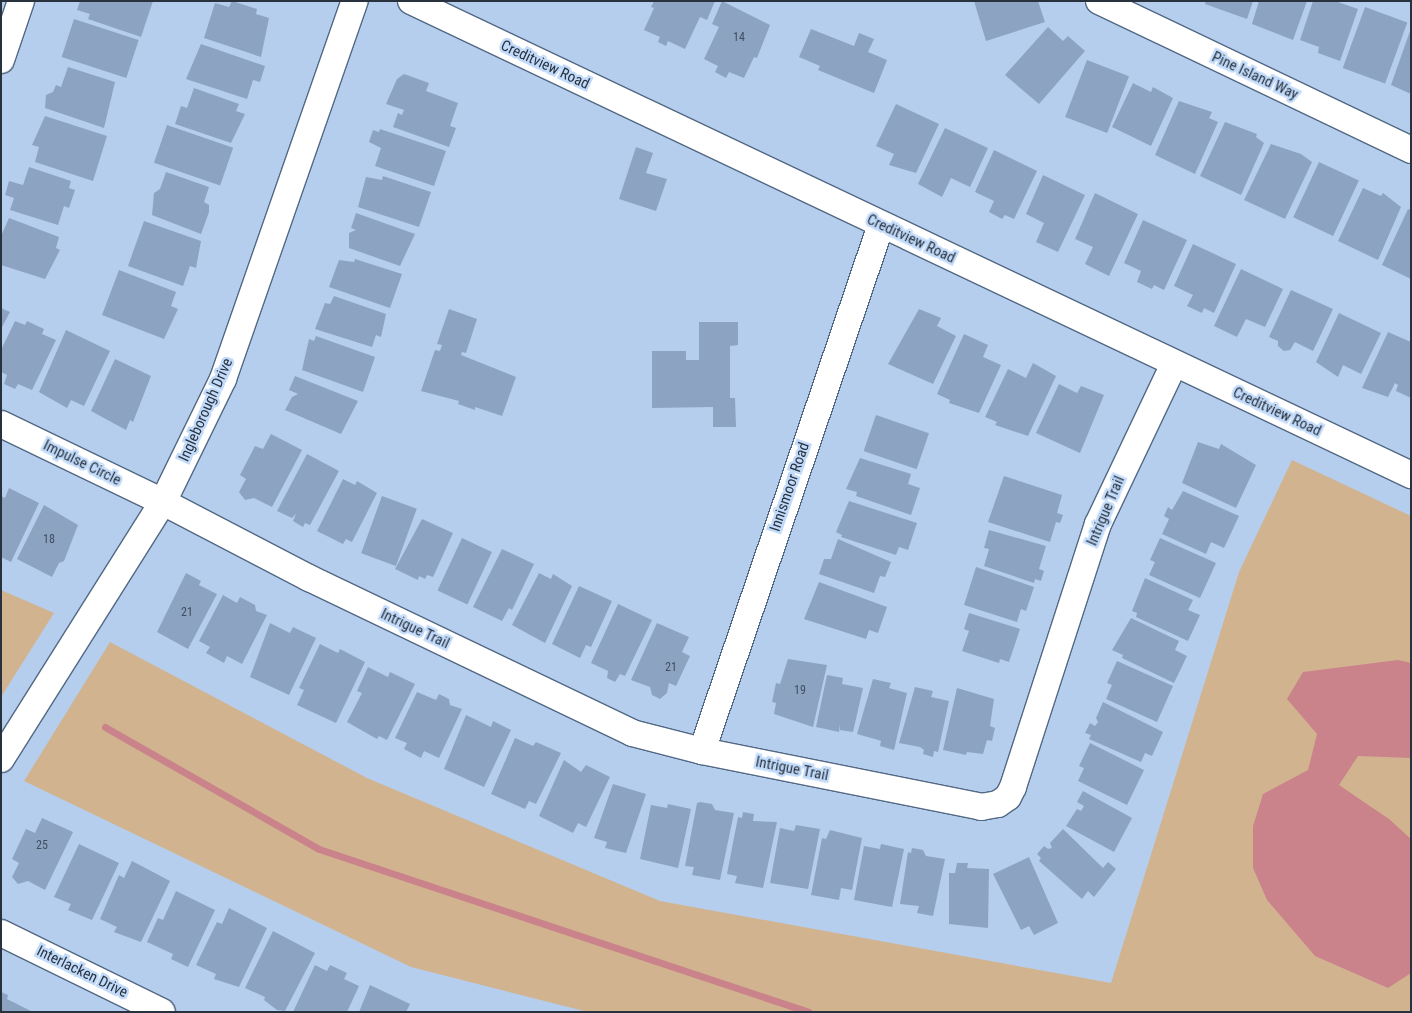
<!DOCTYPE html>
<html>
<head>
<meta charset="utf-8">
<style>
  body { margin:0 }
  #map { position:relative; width:1412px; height:1013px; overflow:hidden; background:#b5ceed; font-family:"Roboto Condensed",sans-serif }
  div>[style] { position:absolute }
  .green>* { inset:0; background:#d1b48f }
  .water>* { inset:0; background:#ca838a }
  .stream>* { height:7px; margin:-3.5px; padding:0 3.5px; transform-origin:3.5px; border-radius:3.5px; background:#ca838a }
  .building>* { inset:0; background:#8ca4c2; transform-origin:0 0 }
  .roads { filter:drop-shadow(1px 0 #526883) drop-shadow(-1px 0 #526883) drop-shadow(0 1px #526883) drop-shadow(0 -1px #526883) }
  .street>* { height:26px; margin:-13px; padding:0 13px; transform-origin:13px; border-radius:13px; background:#fff }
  span { translate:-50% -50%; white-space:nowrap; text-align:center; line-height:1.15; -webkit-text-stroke:5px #c2dbfa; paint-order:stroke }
  .number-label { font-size:12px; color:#414e5f }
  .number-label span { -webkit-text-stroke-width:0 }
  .street-label { font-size:15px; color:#28323e }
  .frame { position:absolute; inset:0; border:2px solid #28323e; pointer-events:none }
</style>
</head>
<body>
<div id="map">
  <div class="green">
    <div style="clip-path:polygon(1292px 460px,1411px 516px,1411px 1012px,588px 1012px,411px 967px,24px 781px,110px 642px,367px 778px,660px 901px,1111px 983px,1239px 572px)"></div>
    <div style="clip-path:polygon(1px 590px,54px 613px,1px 697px)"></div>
  </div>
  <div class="water">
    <div style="clip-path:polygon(1398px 660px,1411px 663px,1411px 758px,1358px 756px,1339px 785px,1389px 819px,1411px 839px,1411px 973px,1388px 988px,1315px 956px,1267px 900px,1253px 868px,1253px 826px,1263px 794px,1308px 770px,1317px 734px,1287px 699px,1303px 672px)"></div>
  </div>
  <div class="stream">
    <div style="left:105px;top:727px;width:246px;rotate:29.7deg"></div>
    <div style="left:319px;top:849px;width:516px;rotate:18.4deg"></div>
  </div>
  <div class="building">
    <div style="clip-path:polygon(80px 1px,153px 1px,141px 37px,88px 19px,90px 14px,77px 10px)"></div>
    <div style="clip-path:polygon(232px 1px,257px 9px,256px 14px,269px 18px,261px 57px,204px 38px,215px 3px,229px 7px)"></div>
    <div style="clip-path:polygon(654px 1px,715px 1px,707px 20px,700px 17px,685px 49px,668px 41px,666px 46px,658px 42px,660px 37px,644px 30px,654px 8px,651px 7px)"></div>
    <div style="clip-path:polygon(722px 1px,770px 25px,757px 58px,754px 57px,744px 78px,729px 72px,726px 78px,715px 72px,718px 66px,704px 59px,719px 27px,712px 24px)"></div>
    <div style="clip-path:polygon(974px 1px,1038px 1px,1045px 22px,986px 41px)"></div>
    <div style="clip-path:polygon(1206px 1px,1253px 1px,1247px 19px,1205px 4px)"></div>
    <div style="clip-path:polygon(1259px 1px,1307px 1px,1293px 40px,1252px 24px)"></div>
    <div style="clip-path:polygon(1313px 1px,1335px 1px,1358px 9px,1340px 61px,1318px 53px,1319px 47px,1300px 40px)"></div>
    <div style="left:1365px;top:7px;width:45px;height:65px;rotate:20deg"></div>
    <div style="left:74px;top:19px;width:68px;height:40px;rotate:18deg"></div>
    <div style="clip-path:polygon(1048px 27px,1063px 41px,1068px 36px,1085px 51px,1039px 104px,1005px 75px)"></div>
    <div style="clip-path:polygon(811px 29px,854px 46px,859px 33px,874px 39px,868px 52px,887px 60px,874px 93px,818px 70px,820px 66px,799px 57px)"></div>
    <div style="clip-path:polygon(1410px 31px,1411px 31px,1411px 94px,1391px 85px)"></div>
    <div style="clip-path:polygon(201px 44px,265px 66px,260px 82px,253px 80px,247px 99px,186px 79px)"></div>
    <div style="left:1087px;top:60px;width:45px;height:61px;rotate:21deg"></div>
    <div style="clip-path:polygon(68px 67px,115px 82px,104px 128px,45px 108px,46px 95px,53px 92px,56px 85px,61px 87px)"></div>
    <div style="clip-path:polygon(404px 74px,429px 83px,426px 91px,458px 103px,450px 126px,456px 128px,449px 147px,393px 127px,398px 113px,402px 115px,404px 110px,386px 104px,397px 79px)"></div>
    <div style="clip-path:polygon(1133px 83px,1151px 92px,1153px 87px,1173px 98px,1151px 146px,1112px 127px)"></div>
    <div style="clip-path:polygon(194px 88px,239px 104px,236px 111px,245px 114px,231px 143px,175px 124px,181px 106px,187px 108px)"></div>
    <div style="clip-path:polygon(1179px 101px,1212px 112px,1209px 118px,1218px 122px,1195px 174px,1155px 155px)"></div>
    <div style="clip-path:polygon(896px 104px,939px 124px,916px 173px,889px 165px,894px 154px,876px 146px)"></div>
    <div style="clip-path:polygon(45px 116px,107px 136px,93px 181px,35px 162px,39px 147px,32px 145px)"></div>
    <div style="clip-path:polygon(1225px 122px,1257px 134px,1256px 137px,1264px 143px,1241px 195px,1200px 176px)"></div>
    <div style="left:167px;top:125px;width:70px;height:40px;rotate:19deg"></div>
    <div style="clip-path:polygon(945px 128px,988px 148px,970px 187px,951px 178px,942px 197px,918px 184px)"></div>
    <div style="clip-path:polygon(380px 129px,446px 151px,434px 186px,375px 166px,381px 148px,369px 142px,373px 130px,379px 132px)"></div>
    <div style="clip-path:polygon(1271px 144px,1301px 154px,1312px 162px,1285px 219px,1244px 200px)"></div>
    <div style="clip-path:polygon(636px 147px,653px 153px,646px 173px,667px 179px,656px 211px,619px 199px)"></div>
    <div style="clip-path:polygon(994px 150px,1037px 171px,1014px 219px,1005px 215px,1002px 219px,989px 212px,994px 201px,975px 192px)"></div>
    <div style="left:1319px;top:162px;width:44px;height:61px;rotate:25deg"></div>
    <div style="clip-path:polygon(29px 167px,71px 181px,69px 188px,75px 190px,69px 208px,64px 206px,58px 225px,10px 210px,14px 198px,5px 195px,9px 181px,23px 185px)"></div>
    <div style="clip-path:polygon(166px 172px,209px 187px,204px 202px,209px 205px,209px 212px,201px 234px,152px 215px,154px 193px,160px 189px)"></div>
    <div style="clip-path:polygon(1043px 175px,1085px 195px,1058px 252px,1036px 242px,1044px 223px,1026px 214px)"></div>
    <div style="clip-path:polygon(383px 176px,431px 192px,419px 227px,358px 207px,366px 177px,382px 180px)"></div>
    <div style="clip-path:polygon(1363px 188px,1381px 196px,1383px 193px,1401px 207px,1378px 260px,1338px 241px)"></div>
    <div style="clip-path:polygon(1095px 193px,1138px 214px,1109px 276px,1085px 264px,1093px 247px,1075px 239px)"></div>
    <div style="clip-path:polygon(1408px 209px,1411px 210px,1411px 279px,1382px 265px)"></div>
    <div style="clip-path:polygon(356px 213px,415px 234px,400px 266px,349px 248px,349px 233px,356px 230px,351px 228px)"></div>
    <div style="clip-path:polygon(9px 218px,59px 237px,56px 248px,60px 250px,45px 279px,1px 265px,1px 236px)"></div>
    <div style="clip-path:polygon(1143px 220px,1187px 240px,1164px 290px,1154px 285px,1152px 289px,1137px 282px,1141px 271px,1124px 263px)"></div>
    <div style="clip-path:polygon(144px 221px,201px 241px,196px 268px,190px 266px,183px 286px,128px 266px)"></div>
    <div style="clip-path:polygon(1193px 244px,1236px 264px,1214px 313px,1204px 308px,1202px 313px,1187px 306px,1193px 295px,1174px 286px)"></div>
    <div style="clip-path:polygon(355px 259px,402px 274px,390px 308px,329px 287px,339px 260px,354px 262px)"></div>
    <div style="clip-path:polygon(1241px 269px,1283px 289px,1265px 327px,1246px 319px,1237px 337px,1214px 326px)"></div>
    <div style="clip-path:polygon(119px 270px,176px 292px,171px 306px,178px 309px,164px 339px,102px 315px)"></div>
    <div style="clip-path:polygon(1291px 290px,1333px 309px,1313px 351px,1295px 342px,1290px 350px,1284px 351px,1278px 346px,1278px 341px,1269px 337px)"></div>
    <div style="clip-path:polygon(334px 296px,386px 314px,381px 337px,376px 335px,372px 347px,315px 329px,325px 303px,330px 304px)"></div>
    <div style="clip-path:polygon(1px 308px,10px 312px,1px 329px)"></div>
    <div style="clip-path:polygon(449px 309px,477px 319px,466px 353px,462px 352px,461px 355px,516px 377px,502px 416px,475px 407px,475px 410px,458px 404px,459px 401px,421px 391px,435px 350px,440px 351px,442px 345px,437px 344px)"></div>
    <div style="clip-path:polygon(919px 309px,941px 318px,937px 326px,956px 336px,933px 384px,888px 364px)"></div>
    <div style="clip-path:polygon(1339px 313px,1381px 333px,1361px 374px,1343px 365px,1338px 377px,1316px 362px)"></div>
    <div style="clip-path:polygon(15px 321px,25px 325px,27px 321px,44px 329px,42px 334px,56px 340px,32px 390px,18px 384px,15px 389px,4px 384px,7px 375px,1px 372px,1px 350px)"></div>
    <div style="clip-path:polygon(699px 322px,738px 322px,738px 345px,730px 346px,730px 398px,735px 398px,736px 427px,713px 427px,713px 407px,652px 408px,652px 351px,686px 351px,686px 360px,699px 360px)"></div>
    <div style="clip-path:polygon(66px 330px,110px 351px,84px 406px,71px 400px,67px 408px,39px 392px)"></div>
    <div style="clip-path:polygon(1388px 332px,1411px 342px,1411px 398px,1396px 391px,1398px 385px,1395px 383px,1388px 397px,1362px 388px)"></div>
    <div style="clip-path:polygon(964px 334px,988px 345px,983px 357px,1001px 365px,979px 413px,949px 403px,950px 400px,937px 394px)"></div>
    <div style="clip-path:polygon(316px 336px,375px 357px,363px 392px,302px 370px,309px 339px,314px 341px)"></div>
    <div style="clip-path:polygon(115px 359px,151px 376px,133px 422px,130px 420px,126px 430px,91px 411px)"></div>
    <div style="clip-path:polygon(1033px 363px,1056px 376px,1028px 436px,995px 425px,997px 422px,985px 417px,1008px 369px,1026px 378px)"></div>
    <div style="clip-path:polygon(295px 376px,358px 401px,341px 434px,285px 410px,292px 397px,298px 394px,289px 390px)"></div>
    <div style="clip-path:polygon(1059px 384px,1077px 393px,1081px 386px,1104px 395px,1080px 453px,1036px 433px)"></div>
    <div style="left:876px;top:415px;width:56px;height:38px;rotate:19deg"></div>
    <div style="clip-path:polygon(271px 434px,302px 450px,272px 507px,254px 498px,245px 500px,239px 492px,246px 479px,240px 475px,255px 446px,263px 449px)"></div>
    <div style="clip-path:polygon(1198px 442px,1219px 449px,1221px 444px,1256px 465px,1236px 508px,1182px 483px)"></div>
    <div style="clip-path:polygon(307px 454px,339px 471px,310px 525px,305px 523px,303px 527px,293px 521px,296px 514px,292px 518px,277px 511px)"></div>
    <div style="clip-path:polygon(860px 458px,911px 474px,908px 484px,920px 488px,911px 515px,856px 496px,857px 492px,846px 489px)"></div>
    <div style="clip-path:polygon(1004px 476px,1062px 495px,1057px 513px,1063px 515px,1060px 523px,1056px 522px,1050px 542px,988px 522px)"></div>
    <div style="clip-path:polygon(343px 479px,355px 485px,357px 481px,377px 493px,352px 542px,346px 539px,343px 544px,317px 531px)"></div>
    <div style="clip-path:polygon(9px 488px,39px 503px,11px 562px,1px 557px,1px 496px,5px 498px)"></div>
    <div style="clip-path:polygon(1183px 491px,1239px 516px,1224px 548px,1211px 542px,1206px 554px,1162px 534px,1169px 519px,1164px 516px,1168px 507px,1172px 510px)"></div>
    <div style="left:382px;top:496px;width:37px;height:61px;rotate:20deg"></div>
    <div style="clip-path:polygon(849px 501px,917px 523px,908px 550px,899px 547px,896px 555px,841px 537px,842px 535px,836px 532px)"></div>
    <div style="clip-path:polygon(44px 505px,78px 525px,64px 561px,59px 563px,52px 577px,17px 559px)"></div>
    <div style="clip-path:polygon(422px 519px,453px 533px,433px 577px,427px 575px,425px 579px,419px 576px,418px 580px,395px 569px)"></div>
    <div style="clip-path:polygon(989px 530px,1046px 546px,1039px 569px,1044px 571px,1041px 581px,1035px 579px,1034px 583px,984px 566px,989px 549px,984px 548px)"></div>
    <div style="left:462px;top:538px;width:33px;height:58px;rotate:25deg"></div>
    <div style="clip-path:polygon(1160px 538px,1216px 563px,1200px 598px,1149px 575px,1155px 562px,1150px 560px)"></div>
    <div style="clip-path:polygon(838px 539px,891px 562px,885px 577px,880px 576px,874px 593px,819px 574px,824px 559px,831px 559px)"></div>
    <div style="clip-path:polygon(502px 549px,534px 564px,512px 610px,509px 608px,502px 621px,473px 607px)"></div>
    <div style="clip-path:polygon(976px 567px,1034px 587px,1026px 611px,1021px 609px,1017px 622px,964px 605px)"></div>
    <div style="clip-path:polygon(186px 573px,201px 581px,199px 585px,217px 594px,188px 649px,157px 632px)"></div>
    <div style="clip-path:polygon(539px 573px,551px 579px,553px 574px,572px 586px,545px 643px,512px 625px)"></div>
    <div style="clip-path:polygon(1145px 578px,1193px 600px,1188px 610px,1200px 615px,1188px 641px,1136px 617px,1137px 613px,1132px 611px)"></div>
    <div style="clip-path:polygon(819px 582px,887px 607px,878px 633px,869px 630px,866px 639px,804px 619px)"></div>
    <div style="clip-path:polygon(579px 586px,612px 601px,591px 647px,586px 645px,580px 658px,552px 644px)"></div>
    <div style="clip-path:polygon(223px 595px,237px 603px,240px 597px,255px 605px,256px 611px,267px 615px,242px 664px,227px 656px,224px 663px,206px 653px,210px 647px,199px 641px)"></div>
    <div style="clip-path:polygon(618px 604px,652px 620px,625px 676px,620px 674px,615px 682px,607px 678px,608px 671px,591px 663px)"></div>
    <div style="clip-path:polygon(969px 613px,1020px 629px,1009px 662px,1000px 659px,999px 663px,962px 651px,969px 631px,964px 629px)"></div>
    <div style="clip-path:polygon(1131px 618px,1179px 641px,1175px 650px,1187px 656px,1174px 683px,1122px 658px,1123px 655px,1112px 650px)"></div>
    <div style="clip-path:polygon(270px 623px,290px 633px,293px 627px,316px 638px,289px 695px,250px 677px)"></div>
    <div style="clip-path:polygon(657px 623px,689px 637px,682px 652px,690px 656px,676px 686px,669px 683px,667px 693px,660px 699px,652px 695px,650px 687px,631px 680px)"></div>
    <div style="clip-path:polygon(320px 644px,338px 653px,340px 649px,365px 662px,336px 723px,297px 705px,304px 690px,299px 688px)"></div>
    <div style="clip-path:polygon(788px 659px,827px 665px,813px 727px,774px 714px,776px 703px,772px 702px,776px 683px,780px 684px)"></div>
    <div style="clip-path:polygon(1117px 661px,1173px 686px,1157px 722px,1106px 699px,1112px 685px,1107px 683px)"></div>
    <div style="clip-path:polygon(368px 667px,388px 677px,390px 672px,415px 684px,387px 740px,379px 736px,377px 739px,347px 722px,362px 693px,357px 691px)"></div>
    <div style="clip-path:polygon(827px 675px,843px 678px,842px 684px,863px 688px,853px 732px,840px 730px,840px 724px,839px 732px,816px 727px)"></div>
    <div style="clip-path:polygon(873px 679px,891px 683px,889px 688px,907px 693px,894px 750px,880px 746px,881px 741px,878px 740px,857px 734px)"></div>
    <div style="clip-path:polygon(915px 687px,933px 691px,931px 697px,949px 701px,938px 752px,934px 751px,933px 757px,923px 754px,924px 750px,920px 747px,899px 743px)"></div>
    <div style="clip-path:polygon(957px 688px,994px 699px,990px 726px,995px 728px,992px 741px,987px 740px,983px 754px,967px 752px,966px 755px,943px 750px)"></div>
    <div style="clip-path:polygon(417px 692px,436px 700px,439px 694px,449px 699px,450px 705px,462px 709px,439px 758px,424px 751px,421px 758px,404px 749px,407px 743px,395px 738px)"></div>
    <div style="clip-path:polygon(1103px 702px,1163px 732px,1152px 756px,1145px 753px,1141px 762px,1089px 739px,1091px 735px,1085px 733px,1090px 723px,1095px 726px,1098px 722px,1096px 718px)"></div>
    <div style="clip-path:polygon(466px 715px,491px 727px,493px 721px,511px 730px,484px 787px,444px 769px)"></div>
    <div style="clip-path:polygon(515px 738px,533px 746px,536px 742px,561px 753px,536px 804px,529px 801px,525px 809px,491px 794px)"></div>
    <div style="clip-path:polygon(1090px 743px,1144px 770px,1127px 805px,1078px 781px,1084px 768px,1079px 766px)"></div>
    <div style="clip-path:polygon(564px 760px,581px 772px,586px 765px,610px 777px,586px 827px,578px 823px,573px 833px,539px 816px)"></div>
    <div style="clip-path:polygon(613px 784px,646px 794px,626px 853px,605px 848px,607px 842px,594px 838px)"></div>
    <div style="clip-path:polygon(1083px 791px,1132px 818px,1114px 852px,1066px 826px,1077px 809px,1081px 811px,1084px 806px,1077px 802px)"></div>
    <div style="clip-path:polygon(700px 802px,712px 804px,715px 810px,734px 813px,720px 880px,692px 875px,694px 867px,685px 866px,697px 803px)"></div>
    <div style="clip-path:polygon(668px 804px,691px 809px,678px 868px,640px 859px,651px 805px,667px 808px)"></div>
    <div style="clip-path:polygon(743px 812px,754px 814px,753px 821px,777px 822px,763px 888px,735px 883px,737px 876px,727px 874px,738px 817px,742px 818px)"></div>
    <div style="clip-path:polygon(42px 818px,73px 832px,45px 890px,28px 881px,18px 884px,12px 877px,19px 863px,12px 859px,26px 829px,35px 833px)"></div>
    <div style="clip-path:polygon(796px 825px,820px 829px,808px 889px,770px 883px,780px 828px,794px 831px)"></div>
    <div style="clip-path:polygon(1063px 829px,1103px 868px,1108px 862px,1116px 869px,1094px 897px,1088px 891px,1082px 899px,1039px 861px,1041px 858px,1037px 854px,1044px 846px,1048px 849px,1052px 848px,1050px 843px)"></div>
    <div style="clip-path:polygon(830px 830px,862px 838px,852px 890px,841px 888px,839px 900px,811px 895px,822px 838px,826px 839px)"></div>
    <div style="clip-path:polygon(79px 844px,119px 863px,92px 920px,68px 910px,71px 904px,54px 897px)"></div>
    <div style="clip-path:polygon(881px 844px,904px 849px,892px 907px,854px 900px,864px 846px,880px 849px)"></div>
    <div style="clip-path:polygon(912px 848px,923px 850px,926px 856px,945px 859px,933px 916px,917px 913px,919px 906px,900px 904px,908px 852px,911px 853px)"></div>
    <div style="clip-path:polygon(1029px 857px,1058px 923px,1034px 935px,1029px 926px,1021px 930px,993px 874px)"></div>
    <div style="clip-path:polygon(132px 861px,170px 881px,141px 942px,114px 932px,117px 927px,100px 919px,119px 875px,124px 878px)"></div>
    <div style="clip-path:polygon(957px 863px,968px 863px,967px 868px,989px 869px,988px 928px,949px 924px,949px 873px,955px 873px)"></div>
    <div style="clip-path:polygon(176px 891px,215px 910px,188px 967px,171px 959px,173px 954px,147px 942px,158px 918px,163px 920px)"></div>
    <div style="clip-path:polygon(229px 908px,267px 928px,239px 987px,214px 979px,216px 974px,196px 965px,217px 922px,222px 924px)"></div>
    <div style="clip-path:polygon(273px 931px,315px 953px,285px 1011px,277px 1010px,264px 1000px,265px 997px,245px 988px)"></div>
    <div style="clip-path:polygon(315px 965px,327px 971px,330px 965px,347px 973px,344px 979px,359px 986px,347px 1012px,293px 1012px)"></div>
    <div style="clip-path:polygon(370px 985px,410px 1004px,406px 1012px,359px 1012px)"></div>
    <div style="clip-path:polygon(1px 992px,8px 995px,7px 999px,33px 1012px,1px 1012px)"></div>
  </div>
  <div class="roads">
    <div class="street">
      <div style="left:411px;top:1px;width:1107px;rotate:25.36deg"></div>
      <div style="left:1099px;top:1px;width:346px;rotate:25.5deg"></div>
      <div style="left:1px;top:60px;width:62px;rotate:-71.3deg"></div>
      <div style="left:1px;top:424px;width:180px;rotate:25.7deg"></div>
      <div style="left:163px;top:502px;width:165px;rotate:27.5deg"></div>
      <div style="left:309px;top:578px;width:358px;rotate:25.6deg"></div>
      <div style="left:632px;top:733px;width:72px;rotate:14.4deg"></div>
      <div style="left:702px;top:751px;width:285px;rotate:11.3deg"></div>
      <div style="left:981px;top:807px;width:17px;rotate:-10deg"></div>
      <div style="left:998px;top:804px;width:12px;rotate:-35deg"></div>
      <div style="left:1008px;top:797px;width:11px;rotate:-63deg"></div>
      <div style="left:1013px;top:787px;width:276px;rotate:-72.1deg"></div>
      <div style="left:1098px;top:524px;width:177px;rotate:-64.6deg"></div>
      <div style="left:702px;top:751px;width:556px;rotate:-71.21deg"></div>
      <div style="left:1px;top:759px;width:304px;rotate:-57.8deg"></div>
      <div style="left:163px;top:502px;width:137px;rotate:-64deg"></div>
      <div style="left:223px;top:379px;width:400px;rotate:-70.8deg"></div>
      <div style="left:1px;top:933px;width:179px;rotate:26.1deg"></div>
    </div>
  </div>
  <div class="number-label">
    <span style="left:739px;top:38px">14</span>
    <span style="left:49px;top:540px">18</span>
    <span style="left:187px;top:613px">21</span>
    <span style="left:671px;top:668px">21</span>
    <span style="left:800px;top:691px">19</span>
    <span style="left:42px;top:846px">25</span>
  </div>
  <div class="street-label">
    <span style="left:545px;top:65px;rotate:25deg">Creditview Road</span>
    <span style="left:1255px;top:76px;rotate:25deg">Pine Island Way</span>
    <span style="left:911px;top:239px;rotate:25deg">Creditview Road</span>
    <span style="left:206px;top:410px;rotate:-66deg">Ingleborough Drive</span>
    <span style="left:1277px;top:412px;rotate:25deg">Creditview Road</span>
    <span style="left:82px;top:463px;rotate:26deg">Impulse Circle</span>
    <span style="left:790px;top:487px;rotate:-71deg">Innismoor Road</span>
    <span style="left:1106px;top:511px;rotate:-67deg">Intrigue Trail</span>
    <span style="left:415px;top:629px;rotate:25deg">Intrigue Trail</span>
    <span style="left:792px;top:769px;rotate:11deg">Intrigue Trail</span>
    <span style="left:82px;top:972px;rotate:26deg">Interlacken Drive</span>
  </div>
  <div class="frame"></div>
</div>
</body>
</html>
